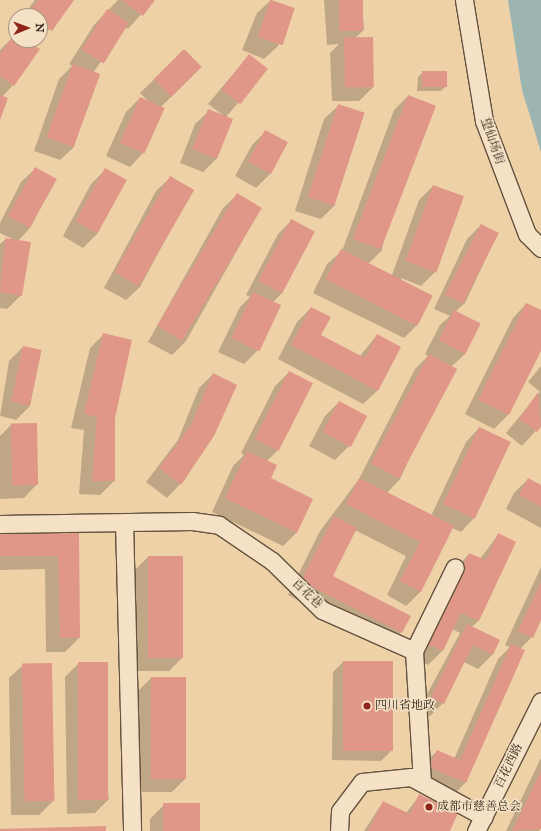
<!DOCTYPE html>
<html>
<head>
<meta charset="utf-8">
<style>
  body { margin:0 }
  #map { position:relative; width:541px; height:831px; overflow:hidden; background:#efd1a8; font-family:"IM FELL Great Primer","Noto Serif SC",serif }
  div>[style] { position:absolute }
  .water>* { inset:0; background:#9db5b1 }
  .shadow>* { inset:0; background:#0003 }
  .building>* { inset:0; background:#e09787; transform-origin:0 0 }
  .roads { filter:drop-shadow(1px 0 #62523e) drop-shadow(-1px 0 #62523e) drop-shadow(0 1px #62523e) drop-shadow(0 -1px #62523e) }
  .minor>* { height:17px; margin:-8.5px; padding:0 8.5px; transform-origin:8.5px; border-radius:8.5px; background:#f5e1c6 }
  .dots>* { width:11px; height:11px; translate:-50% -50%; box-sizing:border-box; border:2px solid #f5e1c6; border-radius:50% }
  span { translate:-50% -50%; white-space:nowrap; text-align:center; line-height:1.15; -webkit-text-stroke:3px #f5e1c6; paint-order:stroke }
  .street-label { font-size:12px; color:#33281b }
  .poi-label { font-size:12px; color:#33281b }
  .left { translate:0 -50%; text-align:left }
  .north { position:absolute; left:8px; top:8px; width:40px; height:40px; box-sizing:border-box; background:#f5e1c6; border:1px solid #a79782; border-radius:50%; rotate:89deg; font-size:11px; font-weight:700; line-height:16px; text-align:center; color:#33281b }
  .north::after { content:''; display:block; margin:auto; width:14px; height:18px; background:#8f2418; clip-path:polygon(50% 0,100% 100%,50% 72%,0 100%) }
</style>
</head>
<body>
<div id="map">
  <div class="water">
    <div style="clip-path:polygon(508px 0,541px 0,541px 152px,522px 90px)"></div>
  </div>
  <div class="shadow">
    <div style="clip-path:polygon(35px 0,73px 0,37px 44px,31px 40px,40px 40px,40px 16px,23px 16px)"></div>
    <div style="clip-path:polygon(118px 0,154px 0,128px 29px,125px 27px,93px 73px,74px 147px,60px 160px,34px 151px,59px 79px,72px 66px,69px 64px,94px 25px)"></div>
    <div style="clip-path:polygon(271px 0,293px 8px,278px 46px,264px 59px,242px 50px,257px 13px)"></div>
    <div style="clip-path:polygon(324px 0,362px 0,364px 30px,354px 39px,373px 87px,359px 101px,332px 101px,330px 53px,339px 44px,327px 45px)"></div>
    <div style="clip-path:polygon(16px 34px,16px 40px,25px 40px,13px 85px,2px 97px,0 118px,0 50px)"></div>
    <div style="clip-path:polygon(184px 50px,201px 67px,161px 107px,164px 109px,143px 153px,130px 167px,106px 156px,126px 112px,140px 98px,148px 101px,140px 93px)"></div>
    <div style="clip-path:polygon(249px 55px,267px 69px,226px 117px,217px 158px,203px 172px,180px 163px,195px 124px,209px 111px,224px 116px,208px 104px)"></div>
    <div style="clip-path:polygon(423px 72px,446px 86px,441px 91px,417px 91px,418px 77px)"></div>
    <div style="clip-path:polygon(408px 96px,382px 250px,368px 264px,392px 275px,419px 200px,433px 186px,435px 272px,421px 286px,401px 278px,418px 324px,404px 338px,313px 293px,327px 264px,342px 251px,394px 110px)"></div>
    <div style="clip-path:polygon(338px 106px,335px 205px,321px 219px,295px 211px,324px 119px)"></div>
    <div style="clip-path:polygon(266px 131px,287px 142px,270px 174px,256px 188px,235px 176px,252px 145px)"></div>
    <div style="clip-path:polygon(35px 169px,55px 179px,30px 228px,18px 241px,21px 295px,7px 309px,0 308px,0 244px,6px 239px,12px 239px,0 233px,0 223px,21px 182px)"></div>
    <div style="clip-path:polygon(105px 170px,126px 181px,97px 234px,83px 248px,63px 236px,91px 184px)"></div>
    <div style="clip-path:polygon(170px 178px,192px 190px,140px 287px,126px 300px,104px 288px,156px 191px)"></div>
    <div style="clip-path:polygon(237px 195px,261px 208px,186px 341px,172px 355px,148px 342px,223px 208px)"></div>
    <div style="clip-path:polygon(292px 220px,314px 232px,282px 293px,273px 302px,258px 350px,244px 364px,218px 352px,240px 307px,250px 297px,246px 295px,278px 234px)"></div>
    <div style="clip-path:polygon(481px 225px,498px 233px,465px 303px,455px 312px,479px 325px,465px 354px,451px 367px,400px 479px,387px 493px,431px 516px,466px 442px,479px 428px,474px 518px,461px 532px,452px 528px,420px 592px,406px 606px,387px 595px,406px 556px,355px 530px,332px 577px,401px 632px,388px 646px,288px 595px,320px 531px,359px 479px,415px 369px,428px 356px,425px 354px,440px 325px,450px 316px,434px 309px,467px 239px)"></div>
    <div style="clip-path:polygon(526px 304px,541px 311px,541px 348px,508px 415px,494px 429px,465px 414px,513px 318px)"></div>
    <div style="clip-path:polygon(311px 308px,320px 335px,360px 356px,377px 335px,400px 347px,377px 391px,363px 404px,278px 359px,297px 322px)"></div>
    <div style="clip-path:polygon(104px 334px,114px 418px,114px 481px,100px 495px,79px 494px,84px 430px,71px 428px,90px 348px)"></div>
    <div style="clip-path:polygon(23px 347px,41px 351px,30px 406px,16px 420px,0 416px,9px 361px)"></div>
    <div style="clip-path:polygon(541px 366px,541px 425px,522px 446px,506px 433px,540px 392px,528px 382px)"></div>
    <div style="clip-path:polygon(289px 372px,311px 384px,277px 451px,267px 461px,269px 479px,297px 532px,283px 546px,212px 512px,233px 466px,244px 455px,241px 453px,275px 386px)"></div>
    <div style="clip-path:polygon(213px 374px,180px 484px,167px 498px,146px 482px,178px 440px,199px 388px)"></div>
    <div style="clip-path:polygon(339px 402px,349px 446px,335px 460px,309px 446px,325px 416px)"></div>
    <div style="clip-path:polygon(36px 424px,37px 484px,24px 498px,0 499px,0 436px,11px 425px)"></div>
    <div style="clip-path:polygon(528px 479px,541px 486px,541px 528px,506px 509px,514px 493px)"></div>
    <div style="clip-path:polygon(78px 534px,79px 638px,65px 652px,46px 652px,45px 569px,0 570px,0 535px)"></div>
    <div style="clip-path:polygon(498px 535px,515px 542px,478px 621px,472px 627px,499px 641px,492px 655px,478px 669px,464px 662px,443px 703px,429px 717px,418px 711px,460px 633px,452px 629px,442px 651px,428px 665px,414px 658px,456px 568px,469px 554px,480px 559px)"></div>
    <div style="clip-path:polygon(148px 557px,183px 657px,169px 671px,136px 671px,134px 571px)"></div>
    <div style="clip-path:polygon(541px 567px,541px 618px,532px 637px,520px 649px,524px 650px,465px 783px,451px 797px,416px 781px,423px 765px,437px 751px,454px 759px,498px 659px,510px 647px,505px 645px)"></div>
    <div style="clip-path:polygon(343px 662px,391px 751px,381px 761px,332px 760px,333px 672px)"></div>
    <div style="clip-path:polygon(79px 663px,109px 799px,95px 813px,67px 814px,65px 677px)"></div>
    <div style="clip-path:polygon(23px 665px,53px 801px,39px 815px,11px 815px,9px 678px)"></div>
    <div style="clip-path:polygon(151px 678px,185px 678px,186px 778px,172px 792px,139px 792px,137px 692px)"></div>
    <div style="clip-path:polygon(541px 758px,541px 827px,539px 831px,506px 831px)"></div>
    <div style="clip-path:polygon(420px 795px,448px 831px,364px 831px,383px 802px,406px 813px)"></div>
    <div style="clip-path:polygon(164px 805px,199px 831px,150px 831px,150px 819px)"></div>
  </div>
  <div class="building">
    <div style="clip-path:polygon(38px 0,74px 0,52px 31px,40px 23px,40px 16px,28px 14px)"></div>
    <div style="clip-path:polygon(122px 0,155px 0,143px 16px)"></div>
    <div style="left:270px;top:0;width:26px;height:39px;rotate:18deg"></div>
    <div style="left:339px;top:0;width:24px;height:31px"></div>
    <div style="left:107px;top:9px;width:26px;height:48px;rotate:32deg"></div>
    <div style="clip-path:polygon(16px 32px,16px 40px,26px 40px,40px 49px,14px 86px,0 76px,0 54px)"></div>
    <div style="left:373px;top:37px;width:50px;height:29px;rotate:89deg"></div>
    <div style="left:184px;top:49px;width:25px;height:43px;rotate:45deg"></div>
    <div style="left:249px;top:54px;width:24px;height:45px;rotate:38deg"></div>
    <div style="left:73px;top:64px;width:29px;height:78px;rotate:20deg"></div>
    <div style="left:422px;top:71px;width:25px;height:16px"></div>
    <div style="clip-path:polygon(0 95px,8px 98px,0 120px)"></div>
    <div style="left:408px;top:95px;width:30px;height:154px;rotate:21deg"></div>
    <div style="left:140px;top:97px;width:27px;height:50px;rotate:24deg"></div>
    <div style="left:338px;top:104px;width:28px;height:98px;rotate:18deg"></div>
    <div style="left:208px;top:109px;width:27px;height:43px;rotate:22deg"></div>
    <div style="left:265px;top:130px;width:26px;height:36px;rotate:28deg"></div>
    <div style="left:35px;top:167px;width:25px;height:56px;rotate:29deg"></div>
    <div style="left:105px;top:168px;width:25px;height:61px;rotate:29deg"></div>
    <div style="left:170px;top:176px;width:28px;height:111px;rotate:30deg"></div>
    <div style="left:433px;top:185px;width:33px;height:81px;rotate:20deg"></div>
    <div style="left:237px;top:193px;width:29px;height:155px;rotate:31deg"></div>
    <div style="left:291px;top:219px;width:27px;height:70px;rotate:28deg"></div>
    <div style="left:481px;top:224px;width:20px;height:79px;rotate:27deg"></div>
    <div style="clip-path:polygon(5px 238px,31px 242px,22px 296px,0 292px)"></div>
    <div style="left:341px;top:249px;width:103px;height:34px;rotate:27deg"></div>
    <div style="left:253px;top:292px;width:31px;height:51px;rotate:25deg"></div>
    <div style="clip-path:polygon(526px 303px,541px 310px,541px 351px,509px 415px,478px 400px)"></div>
    <div style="clip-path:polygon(311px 307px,331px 317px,321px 335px,365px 358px,377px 334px,401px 347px,378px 391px,291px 345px)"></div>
    <div style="left:454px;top:310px;width:30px;height:34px;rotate:27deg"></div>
    <div style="clip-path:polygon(103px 333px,132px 340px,115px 418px,115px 481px,92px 481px,97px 417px,84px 414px)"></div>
    <div style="left:23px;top:346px;width:19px;height:57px;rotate:12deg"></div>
    <div style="left:429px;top:354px;width:32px;height:124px;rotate:28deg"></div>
    <div style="left:289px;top:371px;width:27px;height:76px;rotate:27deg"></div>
    <div style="clip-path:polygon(213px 373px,237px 385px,214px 436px,181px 485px,159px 468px,191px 425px)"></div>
    <div style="clip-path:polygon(538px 392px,541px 427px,537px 432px,519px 419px)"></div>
    <div style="left:339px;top:401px;width:32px;height:35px;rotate:28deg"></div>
    <div style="left:37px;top:423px;width:62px;height:26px;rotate:89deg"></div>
    <div style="left:479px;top:427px;width:35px;height:85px;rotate:25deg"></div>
    <div style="clip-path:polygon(247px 451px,277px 465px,271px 478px,313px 499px,297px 533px,225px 498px)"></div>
    <div style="clip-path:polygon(359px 478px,454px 526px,421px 592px,400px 581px,420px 542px,346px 504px)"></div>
    <div style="clip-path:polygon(528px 478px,541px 485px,541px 507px,519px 495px)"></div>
    <div style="clip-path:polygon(334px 516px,357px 528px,333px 576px,411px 616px,402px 633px,301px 581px)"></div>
    <div style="clip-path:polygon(79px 533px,80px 638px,60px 638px,58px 556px,0 556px,0 534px)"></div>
    <div style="clip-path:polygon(498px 533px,516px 542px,479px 621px,461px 613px,443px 651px,427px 644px,469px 553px,486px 560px)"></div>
    <div style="left:148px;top:556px;width:35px;height:102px"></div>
    <div style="clip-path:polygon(541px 582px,541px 620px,533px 638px,518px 631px)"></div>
    <div style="clip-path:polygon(467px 624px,500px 640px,493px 655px,473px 645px,444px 704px,431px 697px)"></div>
    <div style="clip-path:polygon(511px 644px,525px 650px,466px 783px,429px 767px,437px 750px,460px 760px)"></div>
    <div style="left:343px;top:661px;width:50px;height:90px"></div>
    <div style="left:78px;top:662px;width:30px;height:138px"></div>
    <div style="left:52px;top:663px;width:138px;height:30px;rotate:89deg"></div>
    <div style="left:151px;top:677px;width:35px;height:102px"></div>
    <div style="clip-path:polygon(541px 771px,541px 829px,512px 831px)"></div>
    <div style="clip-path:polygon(419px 794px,458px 813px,450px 831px,368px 831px,383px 801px,410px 814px)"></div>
    <div style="left:200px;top:803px;width:28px;height:37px;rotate:90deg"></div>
    <div style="clip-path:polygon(106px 826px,106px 831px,0 831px,0 829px)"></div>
  </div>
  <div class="roads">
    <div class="minor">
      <div style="left:464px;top:0;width:123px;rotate:80.6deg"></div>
      <div style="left:484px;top:121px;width:121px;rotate:69.2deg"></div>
      <div style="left:527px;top:234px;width:20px;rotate:45deg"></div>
      <div style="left:124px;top:522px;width:309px;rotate:88.5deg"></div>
      <div style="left:0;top:524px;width:192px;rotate:-0.9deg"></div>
      <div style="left:192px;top:521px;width:27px;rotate:8deg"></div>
      <div style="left:219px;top:525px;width:64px;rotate:34.2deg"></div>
      <div style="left:272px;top:561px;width:70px;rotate:44.4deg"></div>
      <div style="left:322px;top:610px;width:101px;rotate:24deg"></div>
      <div style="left:414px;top:651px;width:132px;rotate:86.5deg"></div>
      <div style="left:414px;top:651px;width:93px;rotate:-64deg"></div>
      <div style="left:339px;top:831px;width:20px;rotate:-87deg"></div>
      <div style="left:340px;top:811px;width:36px;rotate:-53deg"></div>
      <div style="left:362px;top:782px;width:49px;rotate:-5.8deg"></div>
      <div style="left:411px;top:777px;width:83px;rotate:28.7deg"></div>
      <div style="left:476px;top:831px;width:145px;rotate:-63.4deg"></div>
    </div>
  </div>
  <div class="dots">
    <div style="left:367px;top:706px;background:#8f2418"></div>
    <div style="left:429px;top:807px;background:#8f2418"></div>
  </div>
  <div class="street-label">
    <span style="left:492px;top:141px;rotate:71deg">望仙场街</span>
    <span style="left:307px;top:594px;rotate:43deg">百花巷</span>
    <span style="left:509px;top:766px;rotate:-64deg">百花西路</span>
  </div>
  <div class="poi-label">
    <span class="left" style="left:375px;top:706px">四川省地政</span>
    <span class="left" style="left:437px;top:807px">成都市慈善总会</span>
  </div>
  <div class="north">N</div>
</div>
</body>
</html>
